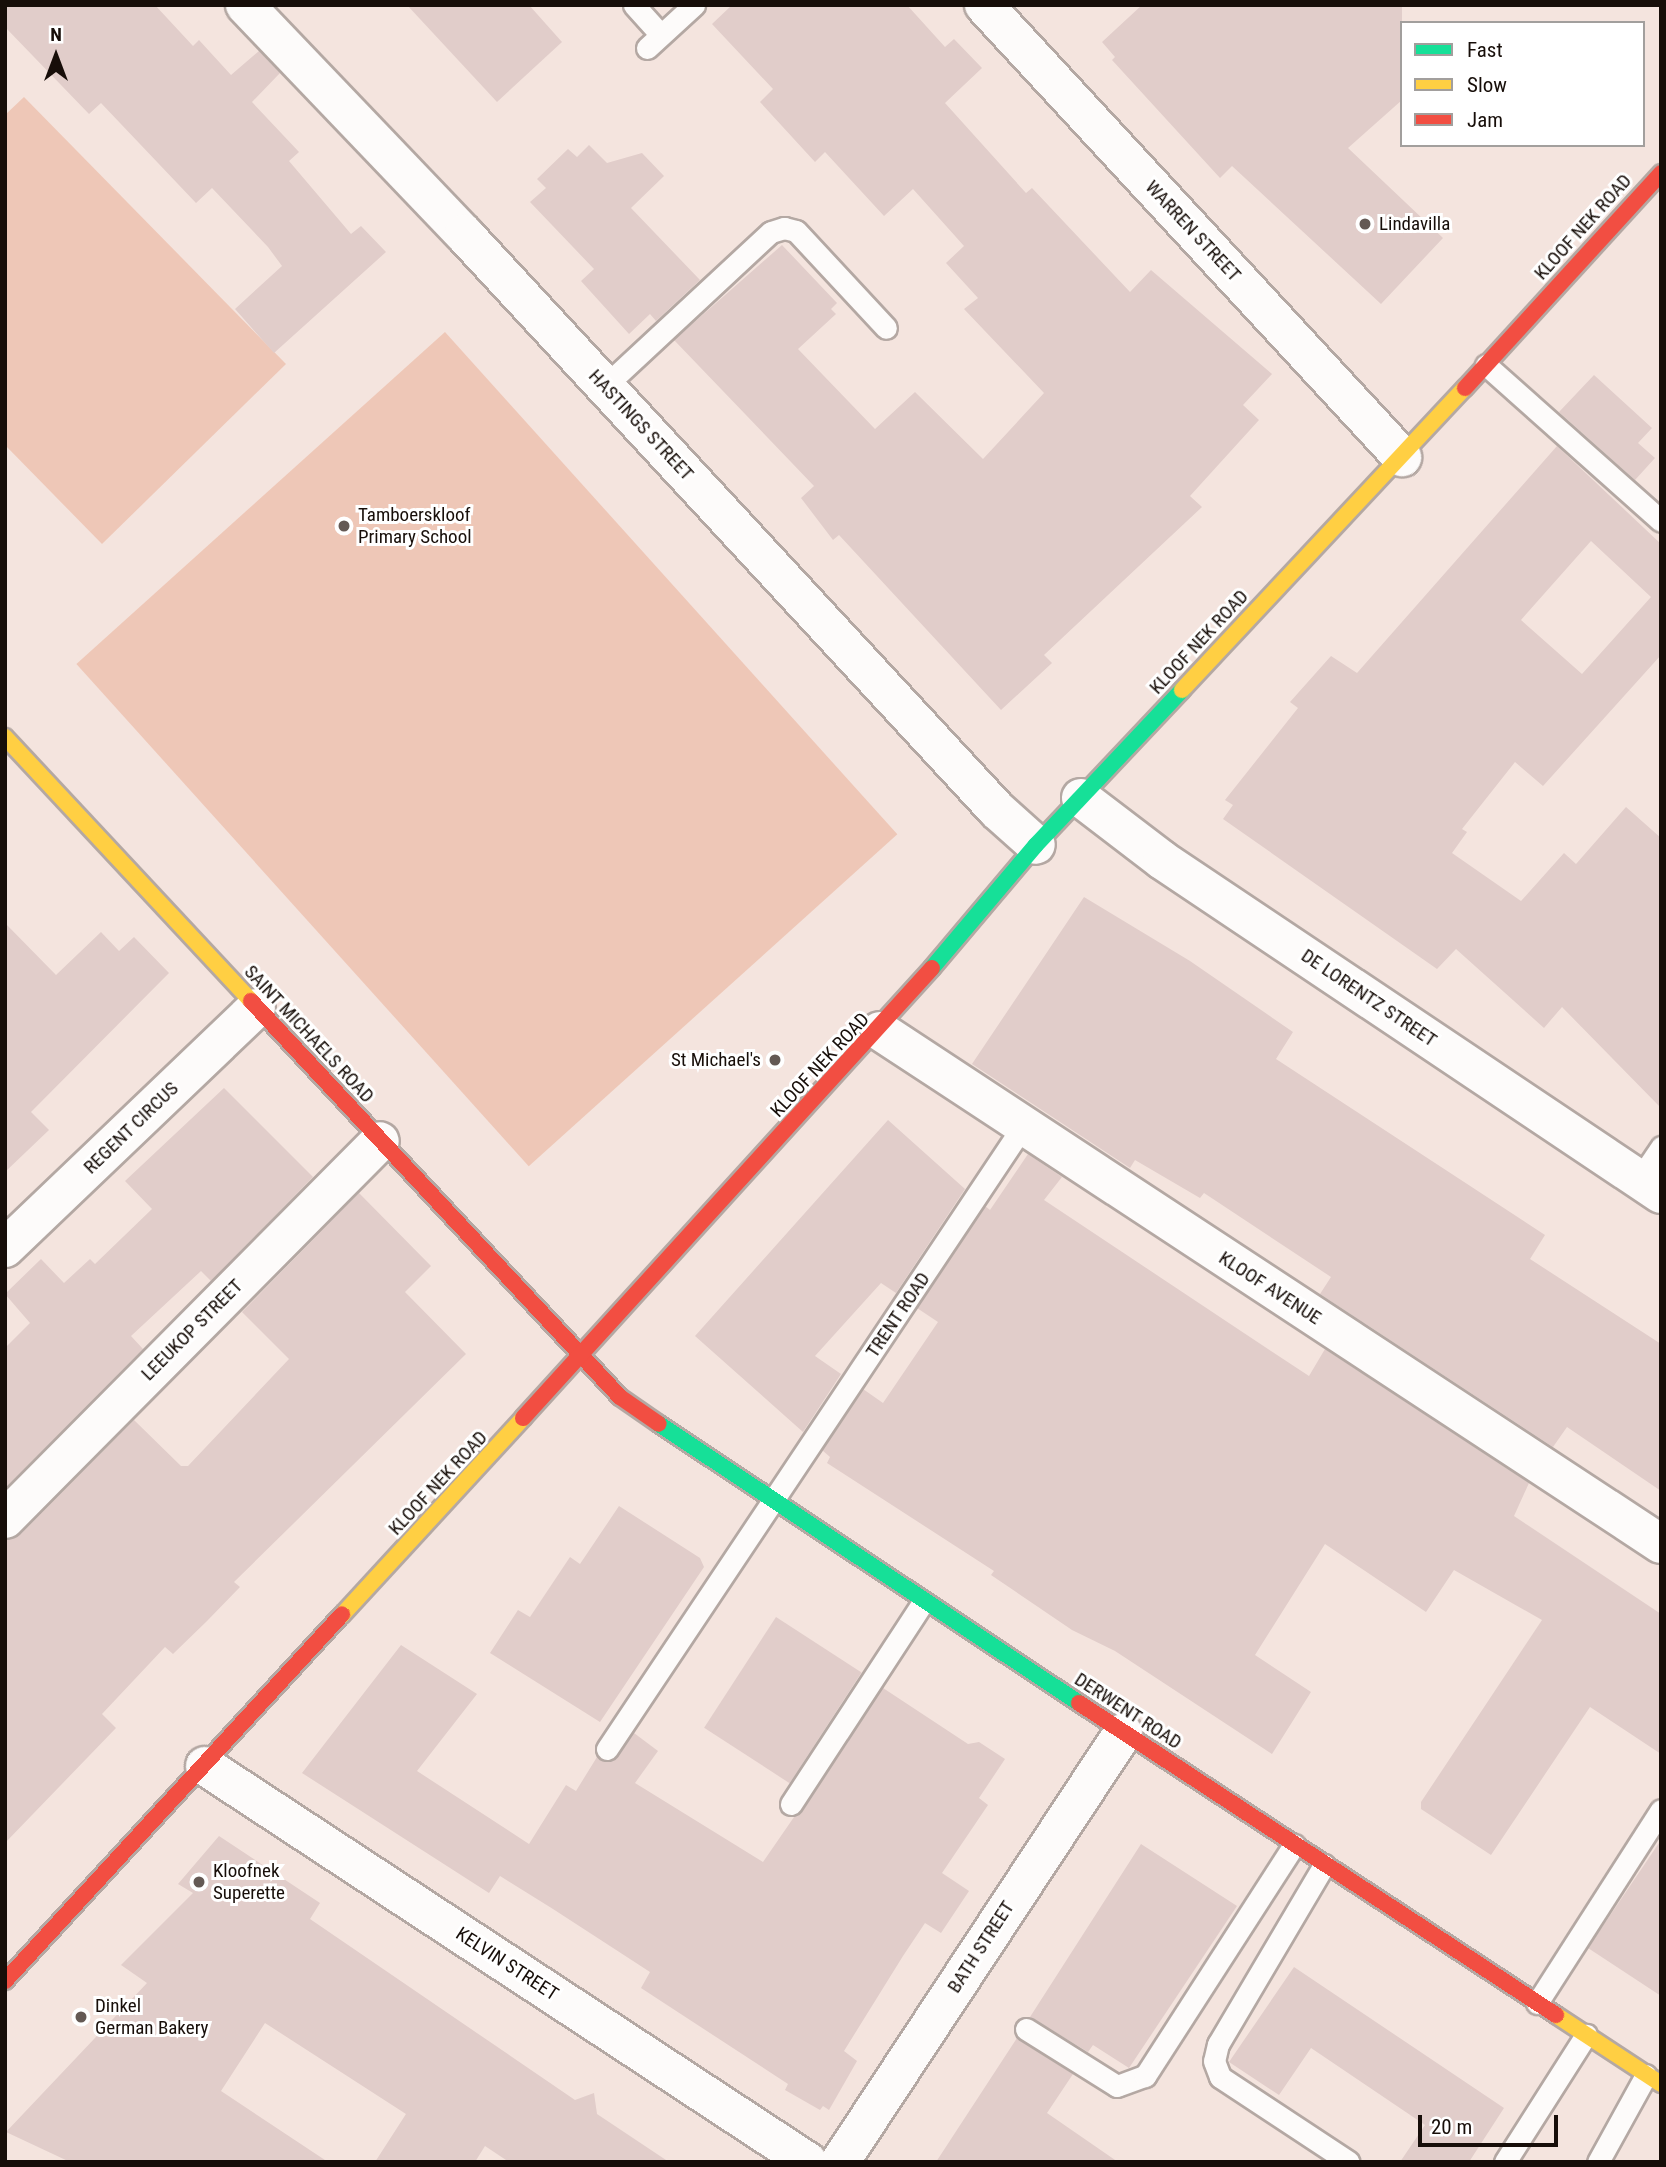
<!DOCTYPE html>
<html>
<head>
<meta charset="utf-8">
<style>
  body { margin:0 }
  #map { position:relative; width:1666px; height:2167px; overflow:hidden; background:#f4e4de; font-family:"Roboto Condensed",sans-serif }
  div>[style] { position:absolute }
  .green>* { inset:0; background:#eec7b7; transform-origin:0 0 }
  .building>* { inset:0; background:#e1cdca; transform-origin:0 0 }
  .roads { filter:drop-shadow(2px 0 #b4a8a3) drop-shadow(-2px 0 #b4a8a3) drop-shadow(0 2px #b4a8a3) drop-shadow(0 -2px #b4a8a3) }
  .lane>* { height:21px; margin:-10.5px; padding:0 10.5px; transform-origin:10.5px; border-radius:10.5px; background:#fdfbfa }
  .street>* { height:38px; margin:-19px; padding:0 19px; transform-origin:19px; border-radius:19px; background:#fdfbfa }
  .fast>* { height:16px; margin:-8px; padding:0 8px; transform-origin:8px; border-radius:8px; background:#16e098 }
  .slow>* { height:16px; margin:-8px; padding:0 8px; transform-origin:8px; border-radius:8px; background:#ffcf43 }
  .jam>* { height:16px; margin:-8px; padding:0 8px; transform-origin:8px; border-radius:8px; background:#f24e42 }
  .dots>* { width:19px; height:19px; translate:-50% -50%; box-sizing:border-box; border:4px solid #fff; border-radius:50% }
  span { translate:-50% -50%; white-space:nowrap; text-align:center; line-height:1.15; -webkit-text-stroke:6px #fff; paint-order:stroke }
  .poi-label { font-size:19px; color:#170e09 }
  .left { translate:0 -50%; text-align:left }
  .right { translate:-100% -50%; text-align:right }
  .street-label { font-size:19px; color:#170e09 }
  .frame { position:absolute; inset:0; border:7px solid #170e09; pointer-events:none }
  .legend { position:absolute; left:1400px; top:21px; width:245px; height:126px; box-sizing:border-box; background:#fff; border:2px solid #a29f9d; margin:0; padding:9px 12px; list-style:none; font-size:21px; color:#170e09 }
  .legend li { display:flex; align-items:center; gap:14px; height:35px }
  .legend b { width:35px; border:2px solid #a29f9d }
  .north { position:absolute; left:21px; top:21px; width:70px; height:70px; -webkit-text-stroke:5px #fff; paint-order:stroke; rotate:0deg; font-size:19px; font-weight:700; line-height:28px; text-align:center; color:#170e09 }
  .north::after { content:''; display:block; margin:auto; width:24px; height:32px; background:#170e09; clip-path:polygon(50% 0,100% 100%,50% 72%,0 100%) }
  .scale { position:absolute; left:1418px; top:2115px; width:140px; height:32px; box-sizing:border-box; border:4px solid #170e09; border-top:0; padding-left:9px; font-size:21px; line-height:24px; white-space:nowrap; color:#170e09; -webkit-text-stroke:5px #fff; paint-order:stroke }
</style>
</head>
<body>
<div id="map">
  <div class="green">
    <div style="clip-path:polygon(24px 97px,286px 364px,102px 544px,5px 445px,5px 115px)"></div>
    <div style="left:445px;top:332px;width:676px;height:496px;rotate:48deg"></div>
  </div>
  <div class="building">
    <div style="clip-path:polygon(5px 5px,155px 5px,193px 46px,199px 40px,231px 75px,259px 51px,280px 73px,252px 102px,299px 152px,289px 161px,351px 234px,361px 226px,386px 252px,274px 353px,235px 309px,282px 266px,268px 247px,212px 188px,196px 203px,101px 103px,89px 114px,5px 27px)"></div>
    <div style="clip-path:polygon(407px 5px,529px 5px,562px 42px,497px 102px)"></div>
    <div style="clip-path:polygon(732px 5px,907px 5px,945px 47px,954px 39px,982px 68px,945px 103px,1026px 193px,1032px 188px,1130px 292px,1151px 270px,1272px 374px,1243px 405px,1259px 420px,1190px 496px,1202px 507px,1044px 655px,1052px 663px,1001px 710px,839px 535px,833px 540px,801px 498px,814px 486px,674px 340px,782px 245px,837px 303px,831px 309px,836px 314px,798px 349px,875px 429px,915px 392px,983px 459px,1044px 393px,964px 309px,978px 298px,946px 263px,964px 246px,913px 189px,884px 216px,825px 152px,815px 162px,760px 102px,773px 89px,712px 24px)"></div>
    <div style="clip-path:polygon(1142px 5px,1402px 5px,1402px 100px,1348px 148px,1443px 238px,1381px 304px,1232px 166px,1220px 178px,1112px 60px,1115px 57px,1102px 42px)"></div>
    <div style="clip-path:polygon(589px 145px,607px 163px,642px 153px,664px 176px,631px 208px,700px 280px,656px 321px,650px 314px,629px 334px,581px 281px,594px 269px,530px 202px,546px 188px,537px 179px,568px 149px,577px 157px)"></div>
    <div style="clip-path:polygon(1594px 375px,1652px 428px,1638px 443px,1655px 458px,1635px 480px,1559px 412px)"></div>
    <div style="clip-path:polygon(evenodd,1557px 446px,1661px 544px,1661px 655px,1543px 786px,1515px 762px,1462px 829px,1467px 832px,1452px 853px,1521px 901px,1564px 853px,1576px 864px,1626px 807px,1661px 838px,1661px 1108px,1562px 1007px,1544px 1028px,1456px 949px,1437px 969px,1223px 819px,1233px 805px,1225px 800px,1298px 708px,1290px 702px,1331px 656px,1357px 673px,1557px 446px,1591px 541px,1651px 597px,1582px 674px,1521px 620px,1591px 541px)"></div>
    <div style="clip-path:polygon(1084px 897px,1190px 961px,1293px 1032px,1276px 1059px,1545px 1235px,1530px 1259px,1661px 1344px,1661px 1491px,1567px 1427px,1553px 1447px,1320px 1294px,1331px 1277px,1204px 1193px,1200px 1198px,1135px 1160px,1130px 1168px,972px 1064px)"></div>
    <div style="clip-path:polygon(5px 923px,56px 975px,101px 932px,119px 951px,134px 937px,169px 973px,31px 1112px,49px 1130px,5px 1172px)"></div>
    <div style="clip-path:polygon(224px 1088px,313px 1177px,211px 1281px,201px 1271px,131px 1336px,143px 1349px,5px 1488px,5px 1348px,30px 1323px,5px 1294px,41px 1259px,64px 1283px,90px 1259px,95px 1264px,152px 1209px,125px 1181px)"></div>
    <div style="clip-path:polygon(888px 1120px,965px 1189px,896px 1293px,881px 1283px,815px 1356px,841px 1374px,803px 1432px,695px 1336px)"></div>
    <div style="clip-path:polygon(1028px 1154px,1062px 1177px,1044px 1200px,1271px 1351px,1309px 1376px,1325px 1349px,1529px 1483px,1514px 1516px,1661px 1614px,1661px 1754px,1590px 1707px,1491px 1855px,1421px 1809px,1421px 1802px,1542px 1620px,1454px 1570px,1426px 1612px,1325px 1544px,1255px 1655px,1311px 1692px,1272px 1754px,1115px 1651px,1072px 1630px,991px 1575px,994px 1571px,827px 1463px,830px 1457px,822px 1450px,863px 1389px,883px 1403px,938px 1322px,917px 1308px,985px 1206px,990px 1210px)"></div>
    <div style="clip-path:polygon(359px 1193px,431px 1266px,405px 1292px,466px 1354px,234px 1582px,240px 1587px,207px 1621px,173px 1654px,165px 1647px,102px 1714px,116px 1728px,5px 1843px,5px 1540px,21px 1534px,134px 1420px,181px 1466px,188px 1466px,289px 1359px,242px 1312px)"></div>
    <div style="clip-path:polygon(619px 1506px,700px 1558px,704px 1567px,600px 1722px,490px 1653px,518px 1610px,530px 1617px,570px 1557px,580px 1564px)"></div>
    <div style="left:776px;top:1617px;width:102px;height:132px;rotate:33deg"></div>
    <div style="clip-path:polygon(401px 1645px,477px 1694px,417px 1771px,529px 1844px,566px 1785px,576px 1791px,597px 1757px,613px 1760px,634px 1733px,658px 1751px,635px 1783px,763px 1862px,883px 1688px,968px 1744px,979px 1742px,1005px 1759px,979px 1798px,988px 1805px,942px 1873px,969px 1891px,941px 1933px,925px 1923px,903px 1956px,844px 2051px,857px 2061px,829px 2110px,823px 2106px,820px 2110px,785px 2090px,788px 2084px,641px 1988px,650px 1972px,553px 1909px,500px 1876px,489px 1893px,302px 1773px)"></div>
    <div style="clip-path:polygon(219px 1836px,320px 1903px,310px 1919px,575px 2100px,594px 2093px,597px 2114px,669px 2162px,509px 2162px,485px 2146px,475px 2162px,375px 2162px,406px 2114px,265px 2023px,221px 2091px,328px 2162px,70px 2162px,6px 2132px,147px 1983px,121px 1965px,193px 1893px,178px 1884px)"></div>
    <div style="clip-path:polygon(1661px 1840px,1661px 1996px,1588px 1948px)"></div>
    <div style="clip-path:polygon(1141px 1844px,1237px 1906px,1129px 2068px,1093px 2045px,1088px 2052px,1030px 2017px)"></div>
    <div style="clip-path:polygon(1294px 1967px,1504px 2108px,1469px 2162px,1400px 2162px,1425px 2125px,1311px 2048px,1279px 2095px,1229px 2062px)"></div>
    <div style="clip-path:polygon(1017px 2038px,1073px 2074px,1047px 2113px,1118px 2162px,936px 2162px)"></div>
  </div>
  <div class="roads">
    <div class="lane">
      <div style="left:634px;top:5px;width:40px;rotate:48deg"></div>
      <div style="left:647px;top:48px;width:64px;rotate:-42.5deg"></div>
      <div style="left:1486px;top:365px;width:234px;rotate:41.7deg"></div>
      <div style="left:605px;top:386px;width:226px;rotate:-42.9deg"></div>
      <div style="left:771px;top:232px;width:14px;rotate:-17deg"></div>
      <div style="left:784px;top:228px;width:12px;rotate:14deg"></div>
      <div style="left:796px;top:231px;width:132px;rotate:47.1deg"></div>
      <div style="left:1639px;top:1180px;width:40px;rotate:-56deg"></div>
      <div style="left:607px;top:1749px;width:749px;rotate:-56.27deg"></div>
      <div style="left:791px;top:1804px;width:241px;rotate:-56.8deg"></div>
      <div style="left:1324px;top:1865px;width:208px;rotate:120.6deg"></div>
      <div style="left:1218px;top:2044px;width:17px;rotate:103deg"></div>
      <div style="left:1214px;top:2061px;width:17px;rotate:69deg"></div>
      <div style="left:1220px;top:2077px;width:154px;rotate:33.4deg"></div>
      <div style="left:1537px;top:2003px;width:229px;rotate:-57.3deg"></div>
      <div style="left:1026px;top:2029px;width:107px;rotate:32.1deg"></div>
      <div style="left:1117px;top:2086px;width:30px;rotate:-20deg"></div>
      <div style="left:1145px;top:2076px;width:275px;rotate:-57.2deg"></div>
      <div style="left:1505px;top:2162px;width:151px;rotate:-57.5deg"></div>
      <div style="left:1598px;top:2162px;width:99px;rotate:-61.1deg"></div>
    </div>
    <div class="street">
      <div style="left:245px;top:5px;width:317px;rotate:46.3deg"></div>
      <div style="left:464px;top:234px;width:785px;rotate:47.22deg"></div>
      <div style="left:997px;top:810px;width:52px;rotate:41.9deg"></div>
      <div style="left:984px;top:5px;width:616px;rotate:47.24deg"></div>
      <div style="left:1081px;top:798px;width:102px;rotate:37.4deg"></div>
      <div style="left:1162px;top:860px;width:600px;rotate:33.8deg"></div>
      <div style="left:880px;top:1031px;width:934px;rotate:33.3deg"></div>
      <div style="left:5px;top:1248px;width:347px;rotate:-43.7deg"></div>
      <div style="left:5px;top:1519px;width:532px;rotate:-45.23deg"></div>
      <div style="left:205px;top:1766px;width:721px;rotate:33.29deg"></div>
      <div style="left:840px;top:2162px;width:514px;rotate:-56.59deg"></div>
    </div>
    <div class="fast">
      <div style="left:932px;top:968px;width:161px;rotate:-49.8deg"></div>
      <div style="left:1036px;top:845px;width:213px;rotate:-46.7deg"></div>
      <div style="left:659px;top:1424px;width:504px;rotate:33.6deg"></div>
    </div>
    <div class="slow">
      <div style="left:1182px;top:690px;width:414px;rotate:-46.9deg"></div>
      <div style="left:5px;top:737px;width:361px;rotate:47deg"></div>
      <div style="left:342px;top:1615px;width:268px;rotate:-47.4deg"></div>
      <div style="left:1556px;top:2015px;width:126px;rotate:33.3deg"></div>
    </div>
    <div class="jam">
      <div style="left:1465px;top:388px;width:291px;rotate:-47.6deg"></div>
      <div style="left:251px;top:1001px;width:541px;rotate:47.02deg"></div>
      <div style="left:620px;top:1397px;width:47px;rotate:34.7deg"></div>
      <div style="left:523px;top:1418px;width:608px;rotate:-47.73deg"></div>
      <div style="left:1079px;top:1703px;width:570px;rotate:33.19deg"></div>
      <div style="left:5px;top:1981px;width:498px;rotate:-47.4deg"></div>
    </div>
  </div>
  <div class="dots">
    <div style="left:1365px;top:224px;background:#645954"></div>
    <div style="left:344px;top:526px;background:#645954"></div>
    <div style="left:775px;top:1060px;background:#645954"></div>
    <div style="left:199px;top:1882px;background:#645954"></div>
    <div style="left:81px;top:2017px;background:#645954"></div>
  </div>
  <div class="poi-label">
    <span class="left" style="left:1379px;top:224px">Lindavilla</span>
    <span class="left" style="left:358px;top:526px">Tamboerskloof<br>Primary School</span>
    <span class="right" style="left:761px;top:1060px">St Michael's</span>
    <span class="left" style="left:213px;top:1882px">Kloofnek<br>Superette</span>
    <span class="left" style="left:95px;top:2017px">Dinkel<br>German Bakery</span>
  </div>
  <div class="street-label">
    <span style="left:1583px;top:227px;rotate:-48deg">KLOOF NEK ROAD</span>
    <span style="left:1193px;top:231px;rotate:47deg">WARREN STREET</span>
    <span style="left:641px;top:425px;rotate:47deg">HASTINGS STREET</span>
    <span style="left:1199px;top:642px;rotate:-47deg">KLOOF NEK ROAD</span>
    <span style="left:1369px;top:998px;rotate:34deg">DE LORENTZ STREET</span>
    <span style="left:309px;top:1034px;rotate:47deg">SAINT MICHAELS ROAD</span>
    <span style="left:820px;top:1065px;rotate:-47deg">KLOOF NEK ROAD</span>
    <span style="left:131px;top:1128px;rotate:-44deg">REGENT CIRCUS</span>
    <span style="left:1270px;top:1288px;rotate:33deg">KLOOF AVENUE</span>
    <span style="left:898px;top:1315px;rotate:-56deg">TRENT ROAD</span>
    <span style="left:192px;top:1330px;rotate:-45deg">LEEUKOP STREET</span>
    <span style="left:438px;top:1483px;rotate:-47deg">KLOOF NEK ROAD</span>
    <span style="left:1128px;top:1711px;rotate:33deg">DERWENT ROAD</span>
    <span style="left:981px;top:1947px;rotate:-57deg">BATH STREET</span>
    <span style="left:507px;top:1964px;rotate:33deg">KELVIN STREET</span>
  </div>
  <div class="frame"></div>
  <ul class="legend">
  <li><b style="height:9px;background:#16e098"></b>Fast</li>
  <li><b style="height:9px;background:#ffcf43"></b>Slow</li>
  <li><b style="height:9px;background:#f24e42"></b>Jam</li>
  </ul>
  <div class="north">N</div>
  <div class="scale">20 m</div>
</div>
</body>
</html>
